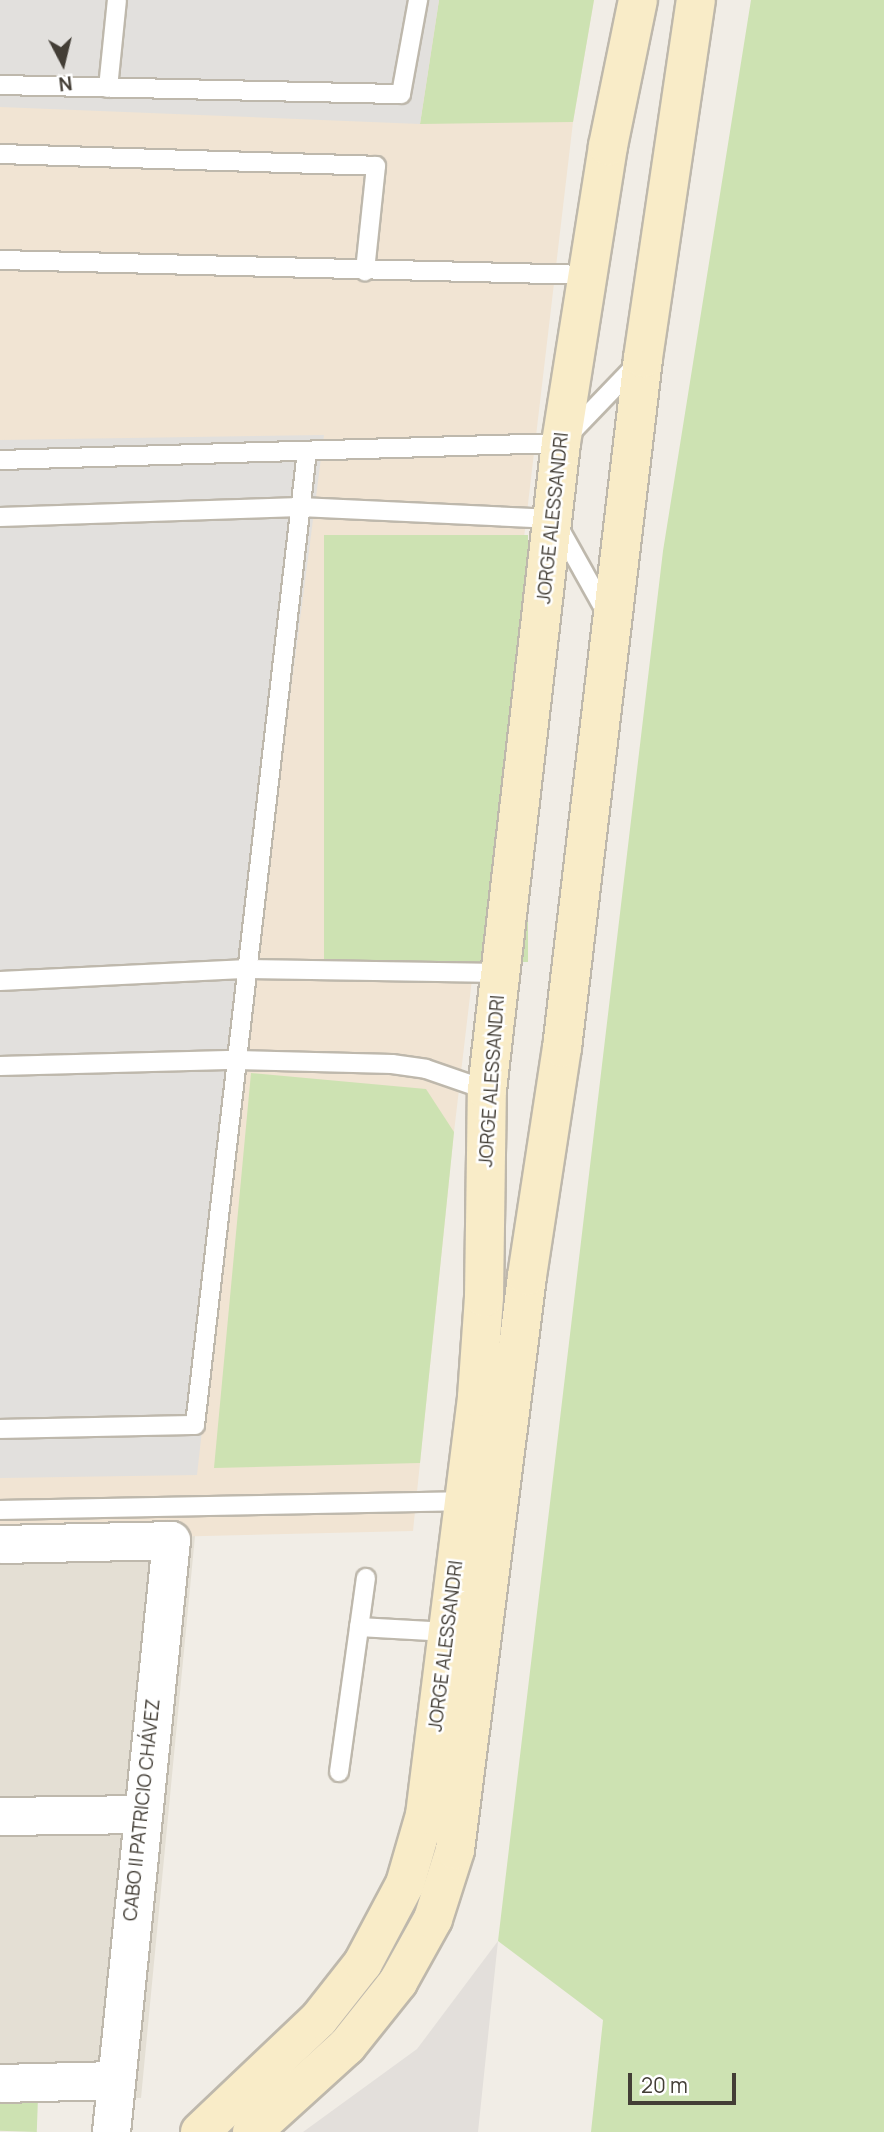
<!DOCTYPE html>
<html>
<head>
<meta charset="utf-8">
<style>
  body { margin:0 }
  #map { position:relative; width:884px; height:2132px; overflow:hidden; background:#f1ede6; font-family:Manrope,sans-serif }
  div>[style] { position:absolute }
  .residential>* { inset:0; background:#e4dfd4 }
  .commercial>* { inset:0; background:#f1e4d3 }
  .industrial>* { inset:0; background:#e3dfdb }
  .green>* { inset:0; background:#cde2b2; transform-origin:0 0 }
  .parking>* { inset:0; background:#e2e0dd }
  .roads { filter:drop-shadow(2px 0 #beb8ac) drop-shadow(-2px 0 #beb8ac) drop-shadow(0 2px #beb8ac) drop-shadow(0 -2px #beb8ac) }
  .lane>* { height:18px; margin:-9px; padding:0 9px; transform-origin:9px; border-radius:9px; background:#fff }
  .street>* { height:37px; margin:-18.5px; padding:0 18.5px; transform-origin:18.5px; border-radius:18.5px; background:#fff }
  .secondary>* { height:38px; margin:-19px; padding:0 19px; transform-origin:19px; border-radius:19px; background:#f9ecc8 }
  span { translate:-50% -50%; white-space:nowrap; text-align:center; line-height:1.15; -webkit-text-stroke:5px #fff; paint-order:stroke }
  .street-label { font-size:19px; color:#433e36 }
  .north { position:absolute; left:28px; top:28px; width:70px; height:70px; -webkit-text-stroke:5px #fff; paint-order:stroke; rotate:173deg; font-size:19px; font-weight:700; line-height:28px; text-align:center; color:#433e36 }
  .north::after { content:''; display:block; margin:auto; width:24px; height:32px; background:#433e36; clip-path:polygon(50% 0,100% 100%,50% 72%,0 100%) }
  .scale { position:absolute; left:628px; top:2073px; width:108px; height:32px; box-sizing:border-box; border:4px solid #433e36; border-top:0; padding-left:9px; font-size:21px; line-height:24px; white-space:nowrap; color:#433e36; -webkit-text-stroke:5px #fff; paint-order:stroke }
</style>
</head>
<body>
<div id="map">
  <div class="residential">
    <div style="clip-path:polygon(195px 1536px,141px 2098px,0 2098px,0 1541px)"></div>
  </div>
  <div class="commercial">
    <div style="clip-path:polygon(0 0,594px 0,573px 122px,454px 1132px,413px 1531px,0 1541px)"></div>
  </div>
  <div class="industrial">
    <div style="clip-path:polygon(498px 1941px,478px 2132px,303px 2132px,417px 2049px)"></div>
  </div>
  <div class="green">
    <div style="clip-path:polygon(439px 0,594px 0,573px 122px,420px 124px)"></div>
    <div style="clip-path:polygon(751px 0,884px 0,884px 2132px,591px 2132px,603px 2020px,498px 1941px,663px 551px)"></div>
    <div style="left:324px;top:535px;width:204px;height:427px"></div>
    <div style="clip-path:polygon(251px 1073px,426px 1089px,454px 1132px,420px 1463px,214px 1468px)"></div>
    <div style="left:38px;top:2097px;width:35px;height:38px;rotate:92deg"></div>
  </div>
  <div class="parking">
    <div style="clip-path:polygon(0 0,439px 0,420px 124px,0 107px)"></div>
    <div style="clip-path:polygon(324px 435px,248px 1020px,197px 1475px,0 1478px,0 440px)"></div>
  </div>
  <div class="roads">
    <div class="lane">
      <div style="left:0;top:85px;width:401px;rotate:1.3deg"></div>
      <div style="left:401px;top:94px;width:96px;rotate:-79.7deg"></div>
      <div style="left:108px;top:88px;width:88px;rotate:-84.2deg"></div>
      <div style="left:0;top:154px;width:376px;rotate:1.8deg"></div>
      <div style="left:376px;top:166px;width:106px;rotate:96deg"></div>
      <div style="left:0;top:260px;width:587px;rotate:1.46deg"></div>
      <div style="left:0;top:460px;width:561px;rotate:-1.74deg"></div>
      <div style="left:561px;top:443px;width:111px;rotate:-46.1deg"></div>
      <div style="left:0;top:517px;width:300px;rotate:-1.9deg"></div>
      <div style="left:300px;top:507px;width:254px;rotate:2.7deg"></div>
      <div style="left:554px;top:519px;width:107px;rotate:60.8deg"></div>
      <div style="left:0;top:981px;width:248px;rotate:-2.8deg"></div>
      <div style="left:248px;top:969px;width:253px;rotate:0.9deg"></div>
      <div style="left:0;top:1066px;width:237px;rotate:-1.5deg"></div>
      <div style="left:237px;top:1060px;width:155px;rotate:1.5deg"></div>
      <div style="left:392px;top:1064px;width:34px;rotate:8deg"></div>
      <div style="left:426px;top:1069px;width:65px;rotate:19deg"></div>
      <div style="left:0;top:1429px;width:195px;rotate:-1.2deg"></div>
      <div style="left:195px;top:1425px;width:980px;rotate:-83.44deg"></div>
      <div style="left:0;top:1510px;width:463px;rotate:-1.1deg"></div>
      <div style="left:359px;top:1627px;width:89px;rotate:3.2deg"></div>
      <div style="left:339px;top:1772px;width:196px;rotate:-82.1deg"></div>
    </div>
    <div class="street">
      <div style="left:0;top:1544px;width:171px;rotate:-1.3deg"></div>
      <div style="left:171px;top:1540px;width:595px;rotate:95.79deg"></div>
      <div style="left:0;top:1816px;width:142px;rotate:-0.8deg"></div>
      <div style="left:0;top:2083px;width:113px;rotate:-1.5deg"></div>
    </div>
    <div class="secondary">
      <div style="left:200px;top:2132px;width:164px;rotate:-43.5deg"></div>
      <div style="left:319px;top:2019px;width:71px;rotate:-51.8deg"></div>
      <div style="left:363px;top:1963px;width:89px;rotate:-62deg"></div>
      <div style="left:405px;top:1884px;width:72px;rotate:-73.8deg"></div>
      <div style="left:425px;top:1815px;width:421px;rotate:-82.9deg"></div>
      <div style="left:477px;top:1397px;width:100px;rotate:-86deg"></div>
      <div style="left:484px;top:1297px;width:207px;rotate:-89.2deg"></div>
      <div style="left:487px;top:1090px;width:651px;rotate:-83.48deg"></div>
      <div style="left:561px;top:443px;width:301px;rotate:-81deg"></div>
      <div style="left:608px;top:146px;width:149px;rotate:-78.4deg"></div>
      <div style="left:252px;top:2132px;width:128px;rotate:-42.2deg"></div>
      <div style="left:347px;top:2046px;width:82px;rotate:-51.4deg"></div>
      <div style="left:398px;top:1982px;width:72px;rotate:-60.9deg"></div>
      <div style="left:433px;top:1919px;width:72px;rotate:-72.3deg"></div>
      <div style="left:455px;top:1850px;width:578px;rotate:-82.85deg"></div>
      <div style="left:527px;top:1276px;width:231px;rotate:-81.3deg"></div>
      <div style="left:562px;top:1048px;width:695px;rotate:-83.3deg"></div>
      <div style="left:643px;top:358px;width:362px;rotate:-81.6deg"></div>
    </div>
  </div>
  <div class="street-label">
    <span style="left:553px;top:518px;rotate:-84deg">JORGE ALESSANDRI</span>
    <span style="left:492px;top:1081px;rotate:-86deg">JORGE ALESSANDRI</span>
    <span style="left:446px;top:1646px;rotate:-83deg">JORGE ALESSANDRI</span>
    <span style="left:142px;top:1810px;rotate:-84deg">CABO II PATRICIO CHÁVEZ</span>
  </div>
  <div class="north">N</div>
  <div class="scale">20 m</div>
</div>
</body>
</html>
